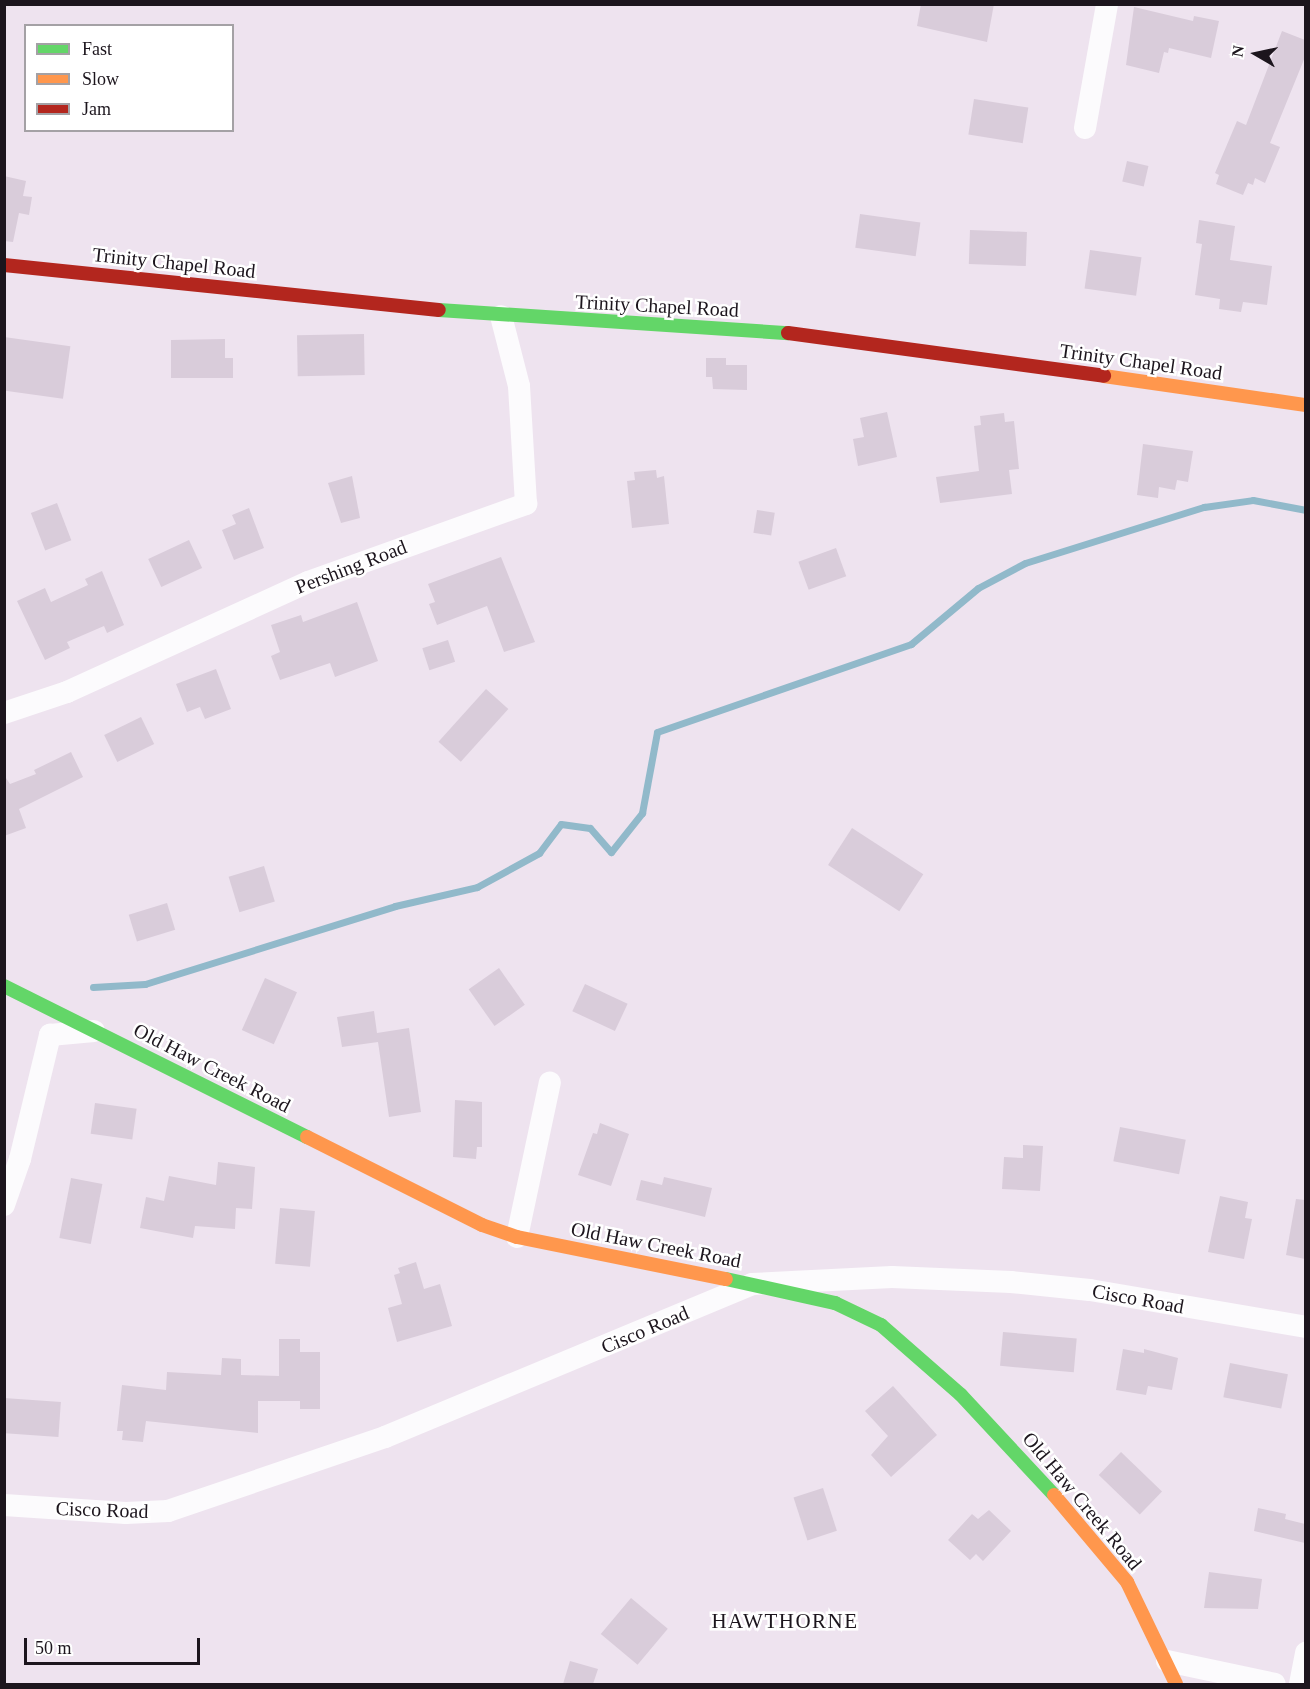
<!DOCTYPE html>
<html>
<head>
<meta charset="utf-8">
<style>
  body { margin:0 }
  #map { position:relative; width:1310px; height:1689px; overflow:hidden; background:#eee3ef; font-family:Georgia,serif }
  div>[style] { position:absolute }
  .stream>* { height:7px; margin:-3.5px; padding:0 3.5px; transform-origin:3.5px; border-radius:3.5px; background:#91b9ca }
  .building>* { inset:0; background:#d9ccda; transform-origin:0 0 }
  .street>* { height:22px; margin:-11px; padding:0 11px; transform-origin:11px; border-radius:11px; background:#fcfbfd }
  .fast>* { height:14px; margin:-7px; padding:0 7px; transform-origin:7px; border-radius:7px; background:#63d668 }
  .slow>* { height:14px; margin:-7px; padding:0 7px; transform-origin:7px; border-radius:7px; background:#ff974d }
  .jam>* { height:14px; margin:-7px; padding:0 7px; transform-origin:7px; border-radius:7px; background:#b3261e }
  span { translate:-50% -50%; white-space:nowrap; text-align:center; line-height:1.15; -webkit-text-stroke:5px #fff; paint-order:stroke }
  .street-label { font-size:20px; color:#1c151d }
  .neighbourhood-label { font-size:21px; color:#1c151d; letter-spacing:1.5px }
  .frame { position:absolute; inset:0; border:6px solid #1c151d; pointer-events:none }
  .legend { position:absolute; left:24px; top:24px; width:210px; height:108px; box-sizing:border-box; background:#fff; border:2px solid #a4a1a5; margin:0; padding:8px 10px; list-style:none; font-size:18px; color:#1c151d }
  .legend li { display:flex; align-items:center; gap:12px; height:30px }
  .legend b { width:30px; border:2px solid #a4a1a5 }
  .north { position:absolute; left:1226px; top:24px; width:60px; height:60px; -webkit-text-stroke:4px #fff; paint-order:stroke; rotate:279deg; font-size:16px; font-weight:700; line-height:24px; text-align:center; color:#1c151d }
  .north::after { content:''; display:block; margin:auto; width:21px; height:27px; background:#1c151d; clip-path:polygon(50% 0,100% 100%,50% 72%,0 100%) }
  .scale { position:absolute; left:24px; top:1638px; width:176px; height:27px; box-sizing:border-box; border:3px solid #1c151d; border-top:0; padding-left:8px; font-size:18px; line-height:21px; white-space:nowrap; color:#1c151d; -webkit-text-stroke:4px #fff; paint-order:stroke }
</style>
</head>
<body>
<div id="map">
  <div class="stream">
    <div style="left:93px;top:987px;width:52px;rotate:-3.3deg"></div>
    <div style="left:145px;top:984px;width:262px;rotate:-17.3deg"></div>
    <div style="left:395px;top:906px;width:84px;rotate:-13deg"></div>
    <div style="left:477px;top:887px;width:71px;rotate:-28.7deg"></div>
    <div style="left:539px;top:853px;width:36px;rotate:-53deg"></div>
    <div style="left:561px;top:824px;width:29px;rotate:8deg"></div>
    <div style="left:590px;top:828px;width:32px;rotate:49deg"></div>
    <div style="left:611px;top:852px;width:50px;rotate:-51.5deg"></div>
    <div style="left:642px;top:813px;width:82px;rotate:-79.5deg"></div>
    <div style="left:657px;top:732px;width:269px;rotate:-19.1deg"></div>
    <div style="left:911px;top:644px;width:87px;rotate:-39.9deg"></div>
    <div style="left:978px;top:588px;width:53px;rotate:-28deg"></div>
    <div style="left:1025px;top:563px;width:188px;rotate:-17.4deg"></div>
    <div style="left:1204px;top:507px;width:49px;rotate:-8.1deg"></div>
    <div style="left:1253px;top:500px;width:54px;rotate:10.7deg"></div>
  </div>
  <div class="building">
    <div style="clip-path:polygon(921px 4px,994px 4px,987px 42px,917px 26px)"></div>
    <div style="clip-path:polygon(1134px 7px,1193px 21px,1194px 16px,1219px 21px,1211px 58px,1169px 48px,1168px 53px,1164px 52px,1159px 73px,1126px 65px)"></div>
    <div style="clip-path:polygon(1282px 31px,1305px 40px,1305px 57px,1270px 143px,1280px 147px,1265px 183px,1255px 178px,1253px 185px,1248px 183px,1243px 195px,1216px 184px,1219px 175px,1215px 173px,1237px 121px,1246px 125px)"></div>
    <div style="left:974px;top:99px;width:55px;height:36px;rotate:9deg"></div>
    <div style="left:1127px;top:161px;width:22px;height:21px;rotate:13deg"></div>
    <div style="clip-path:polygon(4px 176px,26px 181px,23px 196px,32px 197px,29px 215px,19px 213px,13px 242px,4px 241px)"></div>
    <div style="left:860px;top:214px;width:61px;height:34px;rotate:8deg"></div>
    <div style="clip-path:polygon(1199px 220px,1235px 226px,1230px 260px,1272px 266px,1267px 305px,1243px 302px,1241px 312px,1219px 309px,1220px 299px,1195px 295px,1202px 244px,1196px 243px)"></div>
    <div style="left:970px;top:230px;width:57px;height:34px;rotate:2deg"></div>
    <div style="left:1090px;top:250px;width:52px;height:39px;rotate:8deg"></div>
    <div style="left:364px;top:334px;width:41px;height:67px;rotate:89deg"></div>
    <div style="left:4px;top:337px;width:67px;height:53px;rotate:8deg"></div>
    <div style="clip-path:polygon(225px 339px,225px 358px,233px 358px,233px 378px,171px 378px,171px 340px)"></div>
    <div style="clip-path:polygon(706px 358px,726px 358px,726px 365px,747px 365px,747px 390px,713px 389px,712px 377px,706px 377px)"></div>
    <div style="clip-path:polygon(887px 412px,897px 457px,858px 466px,853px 439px,864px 437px,860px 418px)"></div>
    <div style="clip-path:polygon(1004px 413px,1005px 422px,1014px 421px,1019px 469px,1009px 470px,1012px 494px,940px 503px,936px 477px,979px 471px,974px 426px,981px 425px,980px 416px)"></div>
    <div style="clip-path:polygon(1143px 444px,1193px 451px,1188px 482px,1177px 480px,1175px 490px,1159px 487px,1158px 498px,1137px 495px)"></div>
    <div style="clip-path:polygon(656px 470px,657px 478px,664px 476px,669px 524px,632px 528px,627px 481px,635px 480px,634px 472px)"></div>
    <div style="clip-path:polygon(352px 476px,360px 518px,341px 523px,328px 483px)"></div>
    <div style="left:57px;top:503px;width:40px;height:28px;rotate:69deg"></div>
    <div style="clip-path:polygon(249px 508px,264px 548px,234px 560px,222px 530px,236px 524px,232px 515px)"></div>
    <div style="left:757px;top:510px;width:18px;height:23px;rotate:9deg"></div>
    <div style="left:189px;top:540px;width:31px;height:45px;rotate:65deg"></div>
    <div style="left:836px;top:548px;width:30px;height:40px;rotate:70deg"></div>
    <div style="clip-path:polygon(501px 557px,535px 642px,504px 652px,487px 606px,437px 625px,429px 604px,435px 602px,428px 584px)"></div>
    <div style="clip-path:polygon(102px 571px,124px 625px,107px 633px,104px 626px,67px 642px,70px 648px,45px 660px,17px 601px,45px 588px,51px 602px,88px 585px,85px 579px)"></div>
    <div style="clip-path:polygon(357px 602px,378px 661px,335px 677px,330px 663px,280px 680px,271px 656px,280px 652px,271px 625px,301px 615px,303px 622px)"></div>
    <div style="left:448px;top:640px;width:23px;height:27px;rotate:72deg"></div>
    <div style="clip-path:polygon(216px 669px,231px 709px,205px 719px,200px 707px,187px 712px,176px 684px)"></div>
    <div style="left:486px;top:689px;width:30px;height:71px;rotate:42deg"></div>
    <div style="left:141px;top:717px;width:30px;height:41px;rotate:64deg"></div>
    <div style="clip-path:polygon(71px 752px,83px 777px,19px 809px,26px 828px,4px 836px,4px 775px,10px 784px,36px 774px,34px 770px)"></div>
    <div style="left:852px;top:828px;width:85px;height:44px;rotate:33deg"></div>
    <div style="left:264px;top:866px;width:37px;height:37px;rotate:73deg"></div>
    <div style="left:167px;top:903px;width:28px;height:40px;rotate:73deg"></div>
    <div style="left:499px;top:968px;width:45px;height:37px;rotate:55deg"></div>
    <div style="left:265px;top:978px;width:35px;height:57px;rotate:24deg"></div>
    <div style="left:585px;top:984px;width:47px;height:30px;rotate:25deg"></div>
    <div style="clip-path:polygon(374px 1011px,377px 1033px,409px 1028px,421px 1112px,389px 1117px,378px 1042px,342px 1047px,337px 1017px)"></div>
    <div style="clip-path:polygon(455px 1100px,482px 1102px,482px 1147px,477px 1147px,476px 1159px,453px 1157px)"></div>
    <div style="left:95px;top:1103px;width:42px;height:31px;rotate:8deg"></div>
    <div style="clip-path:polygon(600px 1123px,629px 1134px,611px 1186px,578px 1175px,593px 1133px,597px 1134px)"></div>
    <div style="left:1120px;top:1127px;width:67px;height:35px;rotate:11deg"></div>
    <div style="clip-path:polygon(1023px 1145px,1043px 1146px,1040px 1191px,1002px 1189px,1004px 1157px,1023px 1158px)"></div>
    <div style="clip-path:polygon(218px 1162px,255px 1167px,252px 1209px,236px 1208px,235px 1229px,195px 1226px,193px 1238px,140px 1228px,146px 1197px,164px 1201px,169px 1176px,216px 1185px)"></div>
    <div style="clip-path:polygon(664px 1177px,712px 1188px,705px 1217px,636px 1200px,641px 1180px,662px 1185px)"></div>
    <div style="left:71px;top:1178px;width:32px;height:61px;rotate:11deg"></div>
    <div style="clip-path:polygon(1220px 1196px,1248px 1202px,1245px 1218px,1252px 1219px,1244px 1259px,1208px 1252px)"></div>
    <div style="clip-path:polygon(1296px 1199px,1305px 1200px,1305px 1259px,1286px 1255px)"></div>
    <div style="left:280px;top:1208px;width:35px;height:56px;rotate:5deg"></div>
    <div style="clip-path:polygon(416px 1262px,424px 1289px,440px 1284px,452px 1326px,397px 1342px,388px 1308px,402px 1304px,394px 1275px,400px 1273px,398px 1268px)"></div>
    <div style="left:1003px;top:1332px;width:74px;height:34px;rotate:5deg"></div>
    <div style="clip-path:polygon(279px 1339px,300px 1339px,300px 1352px,320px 1352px,320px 1409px,300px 1409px,300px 1401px,258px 1401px,258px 1433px,146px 1421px,143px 1442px,122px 1440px,123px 1431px,117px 1431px,122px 1385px,166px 1390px,167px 1372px,221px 1375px,222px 1358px,241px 1359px,241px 1375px,279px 1376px)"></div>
    <div style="clip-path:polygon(1123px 1349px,1144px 1353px,1144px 1349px,1178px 1358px,1172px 1390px,1148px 1386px,1146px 1395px,1116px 1390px)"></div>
    <div style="left:1230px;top:1363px;width:59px;height:35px;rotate:11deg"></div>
    <div style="clip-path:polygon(893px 1386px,937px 1435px,891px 1477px,871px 1455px,888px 1436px,865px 1411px)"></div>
    <div style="left:4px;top:1398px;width:57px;height:35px;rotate:4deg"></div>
    <div style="left:1121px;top:1452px;width:57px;height:32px;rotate:44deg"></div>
    <div style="left:823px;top:1488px;width:45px;height:31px;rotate:72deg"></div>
    <div style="clip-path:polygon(1258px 1508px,1286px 1514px,1285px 1519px,1305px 1524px,1305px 1543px,1254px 1531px)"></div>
    <div style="clip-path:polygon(989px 1510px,1011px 1531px,983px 1561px,976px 1554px,970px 1560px,948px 1540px,972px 1514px,978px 1519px)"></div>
    <div style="clip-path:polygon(1209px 1572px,1262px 1579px,1258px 1609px,1204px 1608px)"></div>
    <div style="left:631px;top:1598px;width:48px;height:47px;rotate:40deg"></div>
    <div style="clip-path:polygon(570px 1661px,598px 1669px,593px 1684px,563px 1684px)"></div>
  </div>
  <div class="street">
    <div style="left:1085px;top:128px;width:126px;rotate:-79.9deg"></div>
    <div style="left:4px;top:713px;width:66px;rotate:-18.4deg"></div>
    <div style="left:67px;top:692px;width:265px;rotate:-24.5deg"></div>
    <div style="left:308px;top:582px;width:232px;rotate:-19.7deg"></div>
    <div style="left:526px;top:504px;width:118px;rotate:-93.4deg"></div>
    <div style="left:519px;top:386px;width:72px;rotate:-104.4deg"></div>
    <div style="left:4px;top:1205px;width:49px;rotate:-70.8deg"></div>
    <div style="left:20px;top:1159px;width:128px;rotate:-76.4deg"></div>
    <div style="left:50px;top:1035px;width:44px;rotate:-5.2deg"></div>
    <div style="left:517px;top:1237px;width:158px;rotate:-78deg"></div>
    <div style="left:4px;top:1505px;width:122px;rotate:3.8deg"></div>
    <div style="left:126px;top:1513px;width:42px;rotate:-2.7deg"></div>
    <div style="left:168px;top:1511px;width:229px;rotate:-18.8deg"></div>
    <div style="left:385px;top:1437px;width:398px;rotate:-22.6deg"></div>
    <div style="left:752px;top:1284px;width:140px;rotate:-2.9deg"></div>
    <div style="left:892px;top:1277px;width:119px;rotate:2.4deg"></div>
    <div style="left:1011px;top:1282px;width:79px;rotate:5.8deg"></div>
    <div style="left:1090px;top:1290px;width:219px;rotate:9.7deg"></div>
    <div style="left:1167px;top:1661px;width:110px;rotate:12deg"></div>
    <div style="left:1300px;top:1684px;width:32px;rotate:-79deg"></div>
  </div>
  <div class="fast">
    <div style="left:439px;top:310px;width:350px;rotate:3.8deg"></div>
    <div style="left:4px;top:986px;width:339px;rotate:26.5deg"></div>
    <div style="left:726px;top:1279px;width:112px;rotate:12.4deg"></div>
    <div style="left:835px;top:1303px;width:51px;rotate:25.6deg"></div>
    <div style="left:881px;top:1325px;width:106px;rotate:41.2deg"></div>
    <div style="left:961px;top:1395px;width:137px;rotate:47.1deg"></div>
  </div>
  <div class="slow">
    <div style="left:1104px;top:376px;width:204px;rotate:8.2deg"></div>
    <div style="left:307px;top:1137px;width:196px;rotate:26.7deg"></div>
    <div style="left:482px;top:1225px;width:37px;rotate:19deg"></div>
    <div style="left:517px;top:1237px;width:213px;rotate:11.4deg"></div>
    <div style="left:1054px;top:1495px;width:114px;rotate:50deg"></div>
    <div style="left:1127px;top:1582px;width:113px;rotate:64.3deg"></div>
  </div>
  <div class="jam">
    <div style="left:4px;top:265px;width:437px;rotate:5.9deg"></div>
    <div style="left:788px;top:333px;width:319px;rotate:7.7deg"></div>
  </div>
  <div class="street-label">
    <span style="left:174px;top:263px;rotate:6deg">Trinity Chapel Road</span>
    <span style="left:657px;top:306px;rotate:3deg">Trinity Chapel Road</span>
    <span style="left:1141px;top:362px;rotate:8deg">Trinity Chapel Road</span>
    <span style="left:351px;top:567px;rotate:-21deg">Pershing Road</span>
    <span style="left:212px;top:1068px;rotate:27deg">Old Haw Creek Road</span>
    <span style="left:656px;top:1245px;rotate:11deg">Old Haw Creek Road</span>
    <span style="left:1138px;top:1299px;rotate:10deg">Cisco Road</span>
    <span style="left:645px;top:1330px;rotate:-23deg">Cisco Road</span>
    <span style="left:1082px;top:1501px;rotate:50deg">Old Haw Creek Road</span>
    <span style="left:102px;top:1510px;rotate:2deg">Cisco Road</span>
  </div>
  <div class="neighbourhood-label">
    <span style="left:785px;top:1621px">HAWTHORNE</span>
  </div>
  <div class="frame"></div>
  <ul class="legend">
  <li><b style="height:8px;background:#63d668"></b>Fast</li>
  <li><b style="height:8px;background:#ff974d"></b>Slow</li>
  <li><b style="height:8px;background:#b3261e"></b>Jam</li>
  </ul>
  <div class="north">N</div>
  <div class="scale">50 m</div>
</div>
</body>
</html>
